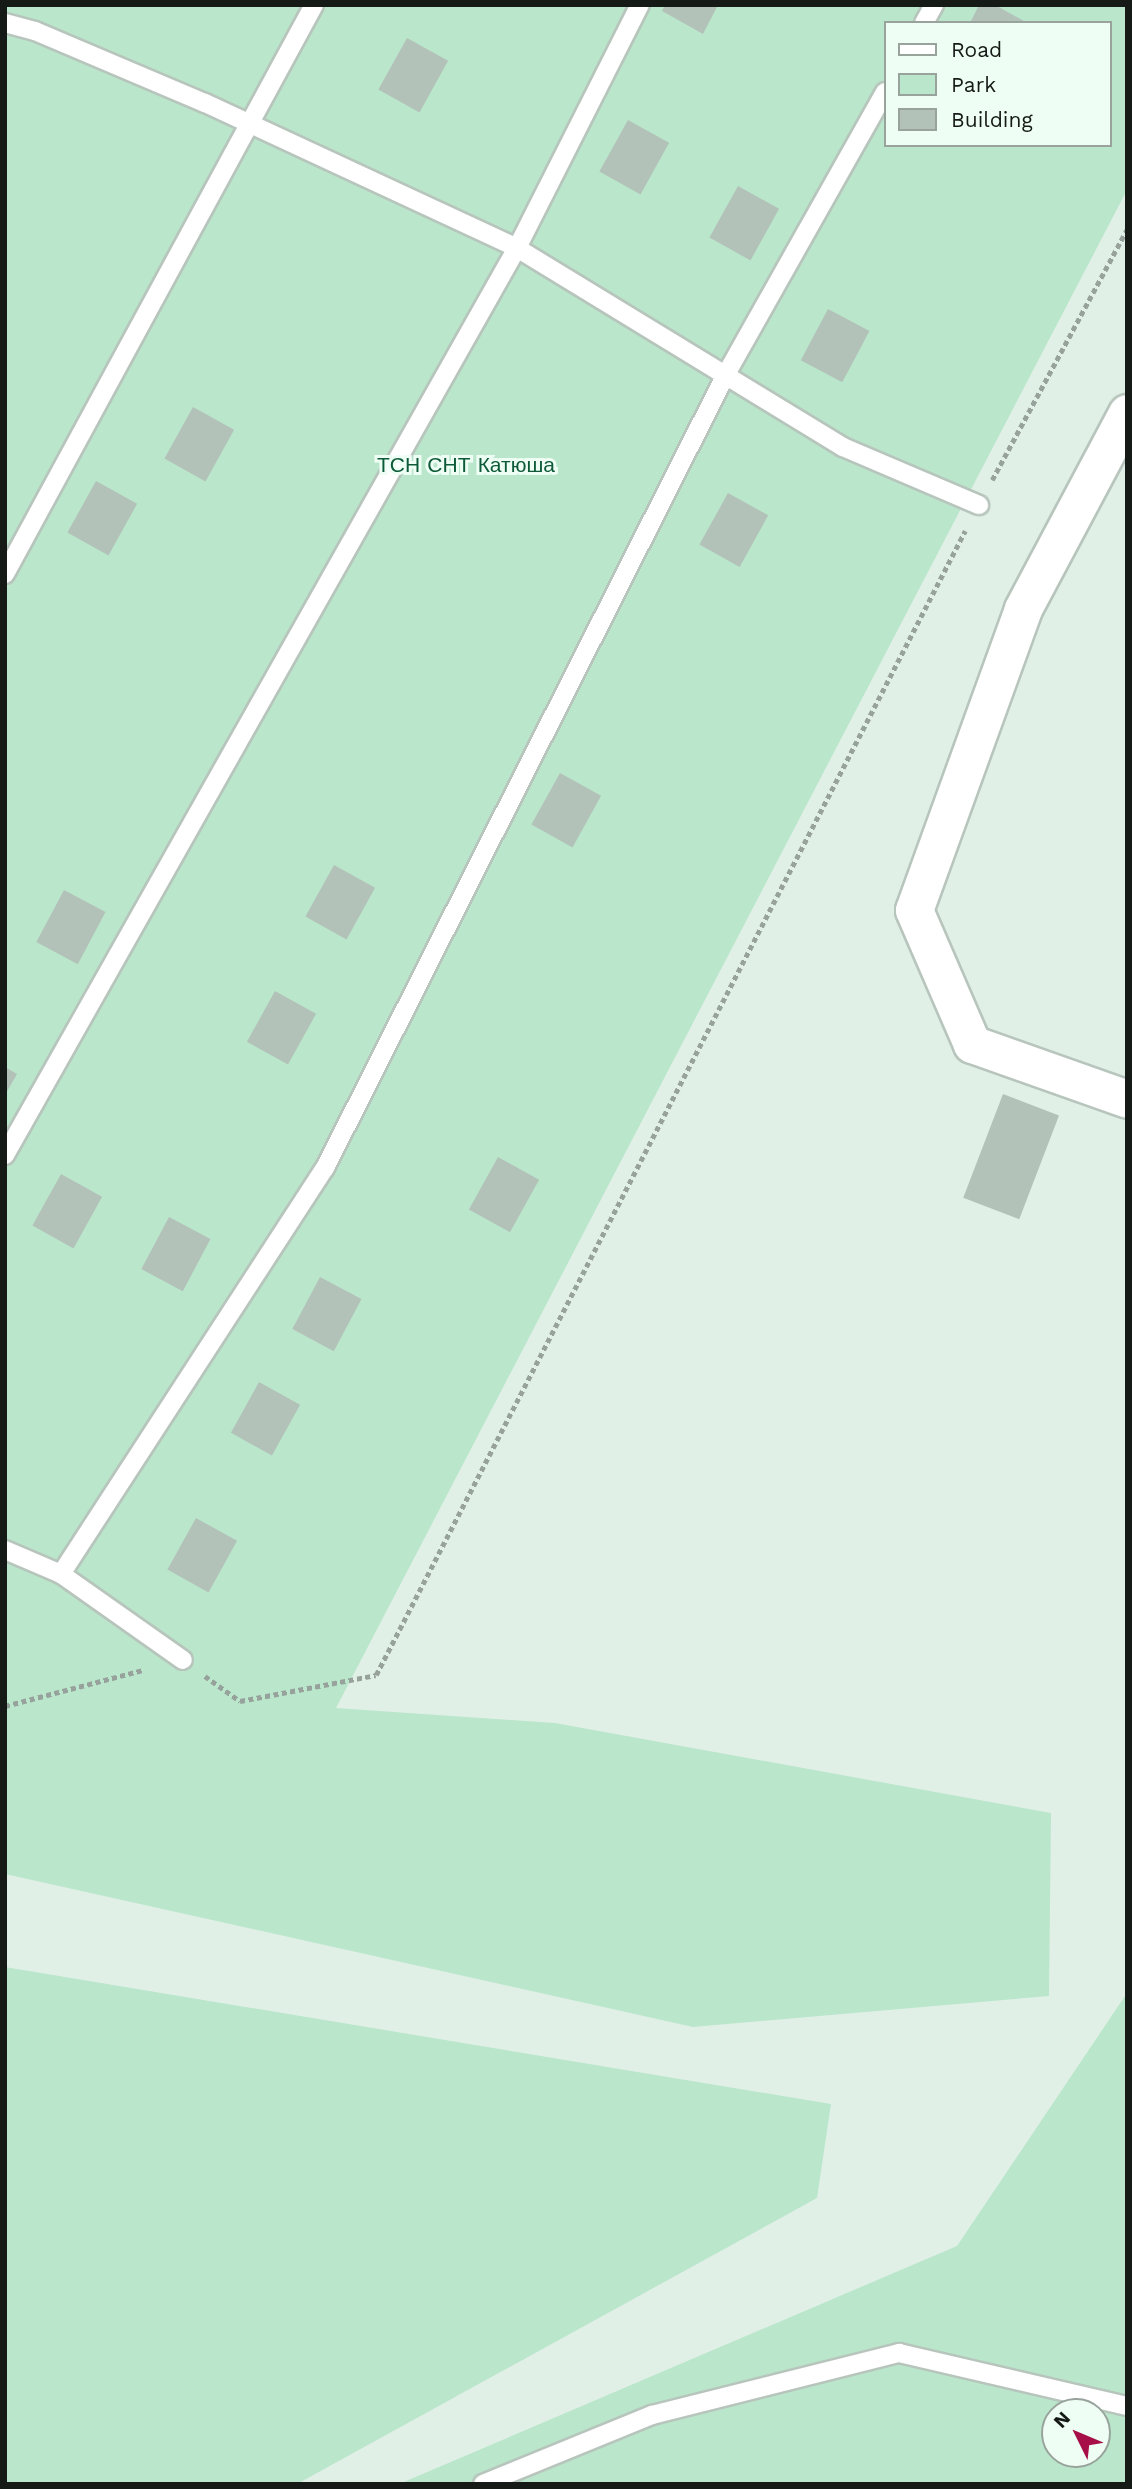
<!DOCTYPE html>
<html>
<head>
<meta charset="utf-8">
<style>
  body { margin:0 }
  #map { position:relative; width:1132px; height:2489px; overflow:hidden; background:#e1f0e7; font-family:"Work Sans",sans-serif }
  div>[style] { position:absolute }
  .green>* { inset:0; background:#bae6cb }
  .building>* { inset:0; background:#b3c2b9; transform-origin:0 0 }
  .path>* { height:4.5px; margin-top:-2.25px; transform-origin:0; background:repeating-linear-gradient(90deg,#97a29c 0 5px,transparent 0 8.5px) }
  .roads { filter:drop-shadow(2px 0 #b7c5bc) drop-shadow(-2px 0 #b7c5bc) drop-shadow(0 2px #b7c5bc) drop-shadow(0 -2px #b7c5bc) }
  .lane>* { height:18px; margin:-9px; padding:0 9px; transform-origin:9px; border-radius:9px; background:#fff }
  .street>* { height:37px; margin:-18.5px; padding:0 18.5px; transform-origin:18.5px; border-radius:18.5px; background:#fff }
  span { translate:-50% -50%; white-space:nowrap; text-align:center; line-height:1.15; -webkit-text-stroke:6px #effef4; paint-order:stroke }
  .park-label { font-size:21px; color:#0c5a37 }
  .frame { position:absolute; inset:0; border:7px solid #151a17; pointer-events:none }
  .legend { position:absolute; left:884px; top:21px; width:228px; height:126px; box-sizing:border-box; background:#effef4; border:2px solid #98a39c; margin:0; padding:9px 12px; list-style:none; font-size:21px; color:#151a17 }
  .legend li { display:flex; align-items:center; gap:14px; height:35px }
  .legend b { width:35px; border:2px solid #98a39c }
  .north { position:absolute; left:1041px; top:2398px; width:70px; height:70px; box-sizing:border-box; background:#effef4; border:2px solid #98a39c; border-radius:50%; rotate:313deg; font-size:19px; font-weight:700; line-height:28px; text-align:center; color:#151a17 }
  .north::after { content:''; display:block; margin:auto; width:24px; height:32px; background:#a60f47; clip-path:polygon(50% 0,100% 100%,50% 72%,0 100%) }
</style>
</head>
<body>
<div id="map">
  <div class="green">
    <div style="clip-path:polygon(evenodd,5px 5px,1127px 5px,1127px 190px,336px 1708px,555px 1723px,1051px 1813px,1049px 1996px,693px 2027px,5px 1874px,5px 5px,885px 23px,1109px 23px,1109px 145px,885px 145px,885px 23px)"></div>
    <div style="clip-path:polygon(5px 1967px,831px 2104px,817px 2198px,297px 2484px,5px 2484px)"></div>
    <div style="clip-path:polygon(evenodd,1127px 1993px,1127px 2484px,399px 2484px,957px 2246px,1127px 1993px,1055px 2412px,1097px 2412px,1097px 2454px,1055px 2454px,1055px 2412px)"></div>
  </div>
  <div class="building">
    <div style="clip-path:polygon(665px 5px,718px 5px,703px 34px,662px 11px)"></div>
    <div style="clip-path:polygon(979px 5px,995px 5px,1024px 21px,970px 23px)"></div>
    <div style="left:407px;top:38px;width:47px;height:59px;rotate:29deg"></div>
    <div style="left:628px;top:120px;width:47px;height:59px;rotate:29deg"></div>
    <div style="left:738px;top:186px;width:47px;height:59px;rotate:29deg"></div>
    <div style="left:828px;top:309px;width:47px;height:58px;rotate:28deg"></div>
    <div style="left:193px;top:407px;width:47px;height:59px;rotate:29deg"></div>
    <div style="left:96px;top:481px;width:47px;height:59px;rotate:29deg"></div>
    <div style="left:728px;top:493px;width:46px;height:59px;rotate:29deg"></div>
    <div style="left:560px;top:773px;width:47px;height:59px;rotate:29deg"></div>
    <div style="left:334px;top:865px;width:47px;height:59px;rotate:29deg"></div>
    <div style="left:64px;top:890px;width:47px;height:59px;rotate:28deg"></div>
    <div style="left:275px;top:991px;width:47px;height:58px;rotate:29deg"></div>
    <div style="clip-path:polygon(5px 1067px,17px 1074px,5px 1095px)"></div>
    <div style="left:1003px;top:1094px;width:60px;height:111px;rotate:21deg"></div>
    <div style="left:498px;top:1157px;width:47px;height:60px;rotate:29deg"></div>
    <div style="left:61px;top:1174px;width:47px;height:59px;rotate:29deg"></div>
    <div style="left:169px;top:1217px;width:47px;height:59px;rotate:28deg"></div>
    <div style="left:320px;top:1277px;width:47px;height:59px;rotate:28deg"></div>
    <div style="left:259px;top:1382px;width:47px;height:58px;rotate:29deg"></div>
    <div style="left:196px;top:1518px;width:47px;height:59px;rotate:29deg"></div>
  </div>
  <div class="path">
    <div style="left:992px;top:480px;width:285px;rotate:-61.7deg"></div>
    <div style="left:205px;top:1676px;width:43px;rotate:35.5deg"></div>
    <div style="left:240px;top:1701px;width:138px;rotate:-10.8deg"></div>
    <div style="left:376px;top:1675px;width:1287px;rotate:-62.76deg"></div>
    <div style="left:5px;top:1706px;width:143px;rotate:-14.6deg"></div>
  </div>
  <div class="roads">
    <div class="lane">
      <div style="left:5px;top:23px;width:31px;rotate:15deg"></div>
      <div style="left:35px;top:31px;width:185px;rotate:23deg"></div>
      <div style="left:205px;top:103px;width:344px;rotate:24.9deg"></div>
      <div style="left:517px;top:248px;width:382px;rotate:31.4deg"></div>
      <div style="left:843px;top:447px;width:148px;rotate:23.1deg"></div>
      <div style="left:924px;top:23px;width:21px;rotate:-61deg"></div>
      <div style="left:5px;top:574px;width:647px;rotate:-61.5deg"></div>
      <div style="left:5px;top:1155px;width:1042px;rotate:-60.56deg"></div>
      <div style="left:517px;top:248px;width:272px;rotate:-63.2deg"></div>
      <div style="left:5px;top:1550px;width:61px;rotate:23.2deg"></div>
      <div style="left:61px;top:1574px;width:149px;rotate:35.2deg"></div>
      <div style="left:61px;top:1574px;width:484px;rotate:-57deg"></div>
      <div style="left:325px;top:1168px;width:887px;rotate:-63.2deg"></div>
      <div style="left:725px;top:376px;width:326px;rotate:-60.6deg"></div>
      <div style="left:483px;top:2484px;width:183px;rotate:-22.2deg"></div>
      <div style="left:652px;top:2415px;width:255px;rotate:-14.1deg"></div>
      <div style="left:899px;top:2353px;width:234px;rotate:13.1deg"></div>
    </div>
    <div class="street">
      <div style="left:1127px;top:413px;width:222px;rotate:118deg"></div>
      <div style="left:1023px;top:609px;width:320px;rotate:109.9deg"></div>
      <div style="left:914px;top:910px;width:146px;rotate:66.6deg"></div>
      <div style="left:972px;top:1044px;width:164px;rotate:19.5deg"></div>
    </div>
  </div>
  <div class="park-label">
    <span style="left:466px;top:465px">ТСН СНТ Катюша</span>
  </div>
  <div class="frame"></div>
  <ul class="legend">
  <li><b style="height:9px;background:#fff"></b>Road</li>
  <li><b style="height:19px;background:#bae6cb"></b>Park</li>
  <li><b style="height:19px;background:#b3c2b9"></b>Building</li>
  </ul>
  <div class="north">N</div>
</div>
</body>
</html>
